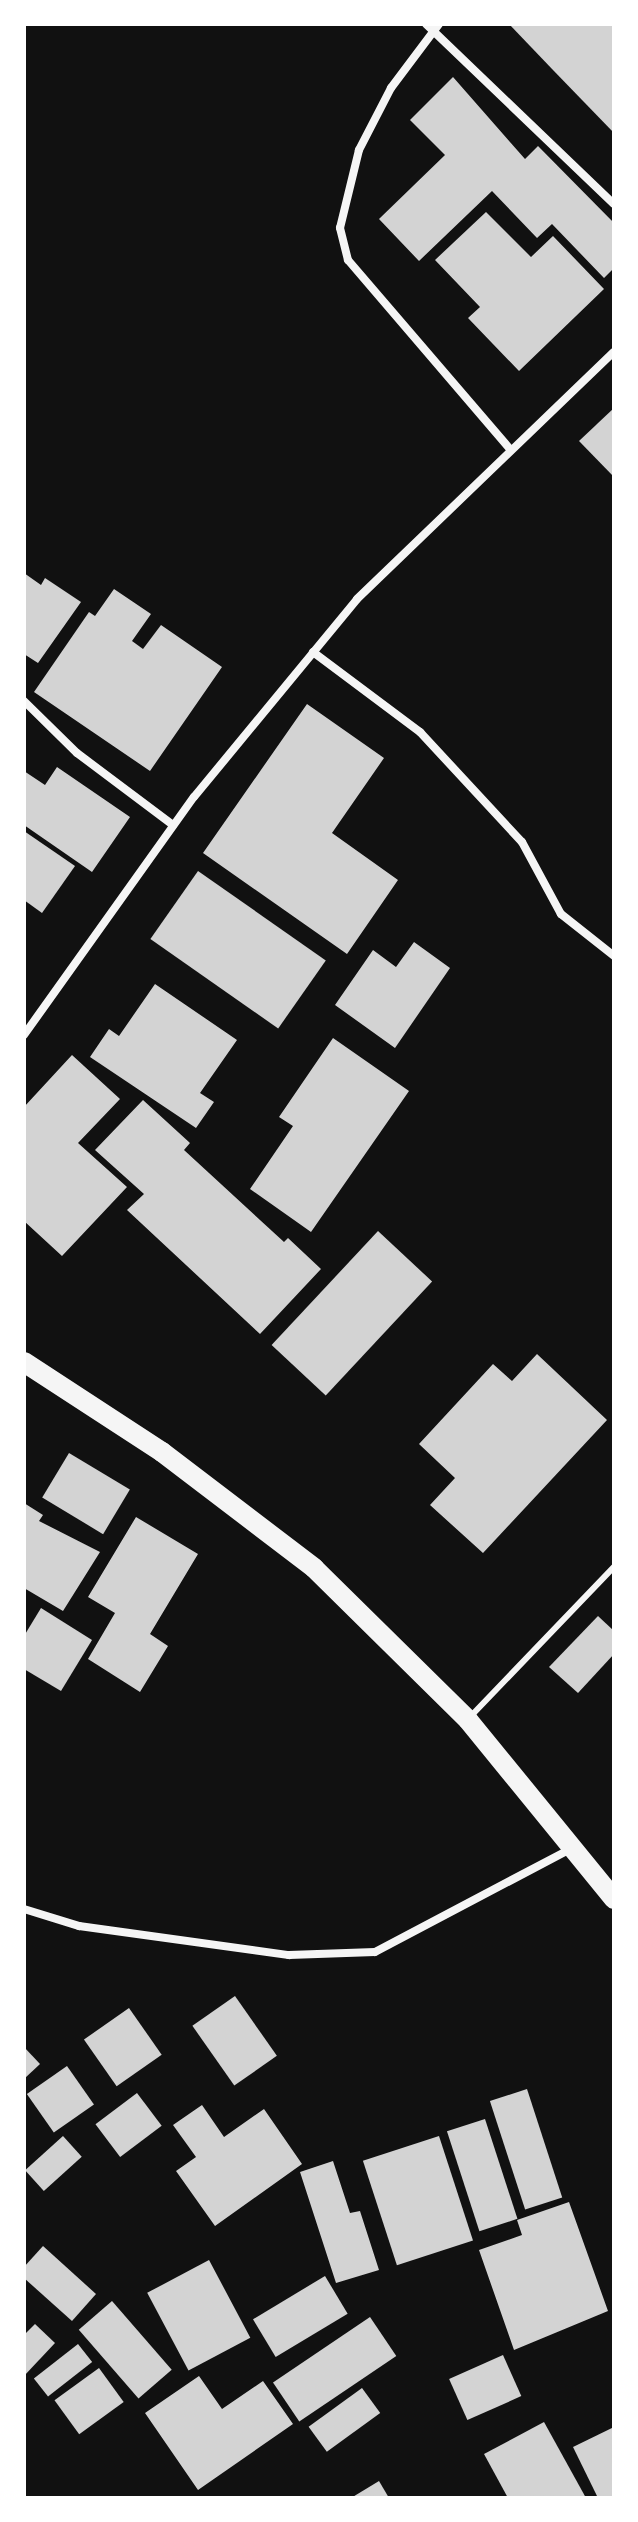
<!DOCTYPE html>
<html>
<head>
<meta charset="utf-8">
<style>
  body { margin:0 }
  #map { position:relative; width:638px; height:2522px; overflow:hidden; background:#111; font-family:"DM Sans",sans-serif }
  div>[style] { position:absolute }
  .building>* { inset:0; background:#d3d3d3; transform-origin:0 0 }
  .service>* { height:6px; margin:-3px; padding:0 3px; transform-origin:3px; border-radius:3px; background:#f5f5f5 }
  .minor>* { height:8px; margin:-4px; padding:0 4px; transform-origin:4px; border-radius:4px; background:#f5f5f5 }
  .primary>* { height:20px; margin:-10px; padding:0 10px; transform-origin:10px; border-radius:10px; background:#f5f5f5 }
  span { translate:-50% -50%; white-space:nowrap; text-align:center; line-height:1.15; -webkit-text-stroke:6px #fff; paint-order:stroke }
  .frame { position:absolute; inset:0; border:26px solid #fff; pointer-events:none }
</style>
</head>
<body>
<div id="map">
  <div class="building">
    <div style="clip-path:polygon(509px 24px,614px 24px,614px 133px,553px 70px)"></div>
    <div style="clip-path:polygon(453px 77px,525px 159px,538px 146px,614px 223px,614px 268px,604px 278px,552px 224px,537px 238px,492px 191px,419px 261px,379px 219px,445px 155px,410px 120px)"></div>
    <div style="clip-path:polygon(486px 212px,531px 257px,553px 236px,604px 289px,519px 371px,468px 318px,480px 307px,435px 260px)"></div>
    <div style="clip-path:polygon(614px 408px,614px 477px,579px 441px)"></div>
    <div style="clip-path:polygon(24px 573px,41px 585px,45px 578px,81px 602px,38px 663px,24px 654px)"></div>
    <div style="clip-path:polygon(114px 589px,151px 614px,132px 641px,143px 649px,161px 625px,222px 667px,150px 771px,34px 692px,89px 612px,95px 616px)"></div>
    <div style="clip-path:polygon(307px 704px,384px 758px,332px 833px,398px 880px,347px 954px,203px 853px)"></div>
    <div style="clip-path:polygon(57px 767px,130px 817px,92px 872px,24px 825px,24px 771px,45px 785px)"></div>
    <div style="clip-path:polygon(24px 831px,75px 866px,42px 913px,24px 900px)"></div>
    <div style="left:198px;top:871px;width:156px;height:83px;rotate:35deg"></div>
    <div style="clip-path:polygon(414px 942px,450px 968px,395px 1048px,335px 1005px,373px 950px,396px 967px)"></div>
    <div style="clip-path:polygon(155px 984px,237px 1040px,200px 1093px,214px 1102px,196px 1128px,90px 1057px,109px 1029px,119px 1036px)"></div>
    <div style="clip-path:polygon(333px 1038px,409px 1091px,311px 1232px,250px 1189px,293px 1126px,279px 1117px)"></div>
    <div style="clip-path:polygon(72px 1055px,120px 1099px,78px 1143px,127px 1187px,62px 1256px,24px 1221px,24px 1107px)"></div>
    <div style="clip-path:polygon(143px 1100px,190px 1143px,184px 1150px,284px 1242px,288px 1238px,321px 1269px,260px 1334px,127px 1210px,144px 1194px,95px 1150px)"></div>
    <div style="left:378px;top:1231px;width:74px;height:156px;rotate:43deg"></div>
    <div style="clip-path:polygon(537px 1354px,607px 1420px,483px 1553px,430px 1505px,455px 1478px,419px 1444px,493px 1364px,512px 1381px)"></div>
    <div style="left:69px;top:1453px;width:71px;height:52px;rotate:31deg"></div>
    <div style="clip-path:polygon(24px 1503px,43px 1515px,39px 1521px,100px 1552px,63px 1611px,24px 1588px)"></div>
    <div style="clip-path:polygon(136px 1517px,198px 1554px,150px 1634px,168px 1646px,140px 1692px,88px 1659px,115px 1613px,88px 1597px)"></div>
    <div style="clip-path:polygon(41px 1608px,92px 1640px,61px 1691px,24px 1669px,24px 1636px)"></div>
    <div style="clip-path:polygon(598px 1616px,614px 1631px,614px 1654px,578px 1693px,549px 1667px)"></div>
    <div style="left:235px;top:1996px;width:73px;height:52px;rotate:55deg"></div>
    <div style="left:129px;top:2008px;width:57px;height:55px;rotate:55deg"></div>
    <div style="clip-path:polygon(24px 2047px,40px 2064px,24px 2079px)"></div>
    <div style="left:67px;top:2066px;width:47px;height:49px;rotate:55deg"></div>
    <div style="left:527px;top:2089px;width:114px;height:39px;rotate:72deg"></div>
    <div style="left:137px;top:2093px;width:41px;height:52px;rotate:53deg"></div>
    <div style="clip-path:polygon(202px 2105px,224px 2137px,264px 2109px,302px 2164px,215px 2226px,176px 2171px,196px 2157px,173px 2125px)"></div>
    <div style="left:485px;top:2119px;width:105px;height:40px;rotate:72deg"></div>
    <div style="left:63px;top:2136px;width:28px;height:51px;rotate:48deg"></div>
    <div style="left:439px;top:2136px;width:110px;height:80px;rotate:72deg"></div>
    <div style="clip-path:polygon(333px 2161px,350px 2213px,360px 2211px,379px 2270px,336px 2283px,300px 2172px)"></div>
    <div style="clip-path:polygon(569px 2202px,608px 2311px,514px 2350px,479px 2250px,522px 2235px,517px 2220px)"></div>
    <div style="clip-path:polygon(43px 2246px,96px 2294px,72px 2321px,24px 2278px,24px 2267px)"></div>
    <div style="left:209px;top:2260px;width:88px;height:70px;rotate:62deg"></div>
    <div style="left:325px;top:2276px;width:44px;height:84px;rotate:59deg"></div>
    <div style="left:112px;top:2301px;width:91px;height:44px;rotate:49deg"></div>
    <div style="left:370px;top:2317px;width:47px;height:117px;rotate:56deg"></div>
    <div style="clip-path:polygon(35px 2324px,55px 2343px,24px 2376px,24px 2335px)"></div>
    <div style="left:78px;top:2344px;width:23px;height:56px;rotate:52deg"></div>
    <div style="left:503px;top:2355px;width:45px;height:59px;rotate:66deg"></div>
    <div style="left:99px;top:2368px;width:42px;height:55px;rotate:54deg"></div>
    <div style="clip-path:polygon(199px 2376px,222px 2409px,263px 2381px,293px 2424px,198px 2490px,145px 2413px)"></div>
    <div style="left:362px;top:2388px;width:31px;height:66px;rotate:54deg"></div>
    <div style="clip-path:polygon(544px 2422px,586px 2498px,508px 2498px,484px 2454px)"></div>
    <div style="clip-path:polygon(614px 2427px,614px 2498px,598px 2498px,573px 2447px)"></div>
    <div style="clip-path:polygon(379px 2481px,389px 2498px,351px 2498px)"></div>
  </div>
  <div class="service">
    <div style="left:470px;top:1717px;width:208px;rotate:-46.2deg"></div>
  </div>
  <div class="minor">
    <div style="left:426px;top:24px;width:260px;rotate:43.8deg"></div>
    <div style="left:439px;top:24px;width:80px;rotate:126.9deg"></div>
    <div style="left:391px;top:88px;width:70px;rotate:117.3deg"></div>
    <div style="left:359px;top:150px;width:80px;rotate:103.7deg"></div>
    <div style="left:340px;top:228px;width:33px;rotate:76deg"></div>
    <div style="left:348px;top:260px;width:248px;rotate:49.4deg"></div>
    <div style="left:313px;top:652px;width:134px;rotate:36.8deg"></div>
    <div style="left:420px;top:732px;width:150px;rotate:47.2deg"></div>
    <div style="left:522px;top:842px;width:82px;rotate:61.6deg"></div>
    <div style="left:561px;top:914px;width:68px;rotate:38.4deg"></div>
    <div style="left:24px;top:701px;width:74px;rotate:44.5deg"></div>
    <div style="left:77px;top:753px;width:120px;rotate:36.9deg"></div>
    <div style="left:24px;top:1035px;width:292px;rotate:-54.5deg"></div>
    <div style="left:194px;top:797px;width:256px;rotate:-50.5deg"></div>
    <div style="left:357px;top:599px;width:356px;rotate:-43.9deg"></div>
    <div style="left:24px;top:1909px;width:58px;rotate:17.2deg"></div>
    <div style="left:79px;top:1926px;width:212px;rotate:7.9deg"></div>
    <div style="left:289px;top:1955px;width:86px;rotate:-2deg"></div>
    <div style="left:375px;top:1952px;width:221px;rotate:-27.8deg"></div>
  </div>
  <div class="primary">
    <div style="left:24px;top:1362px;width:165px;rotate:33.1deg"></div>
    <div style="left:162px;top:1452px;width:191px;rotate:37.3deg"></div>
    <div style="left:314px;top:1568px;width:216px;rotate:44.6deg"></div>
    <div style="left:468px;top:1720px;width:231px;rotate:50.8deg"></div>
  </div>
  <div class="frame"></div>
</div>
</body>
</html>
